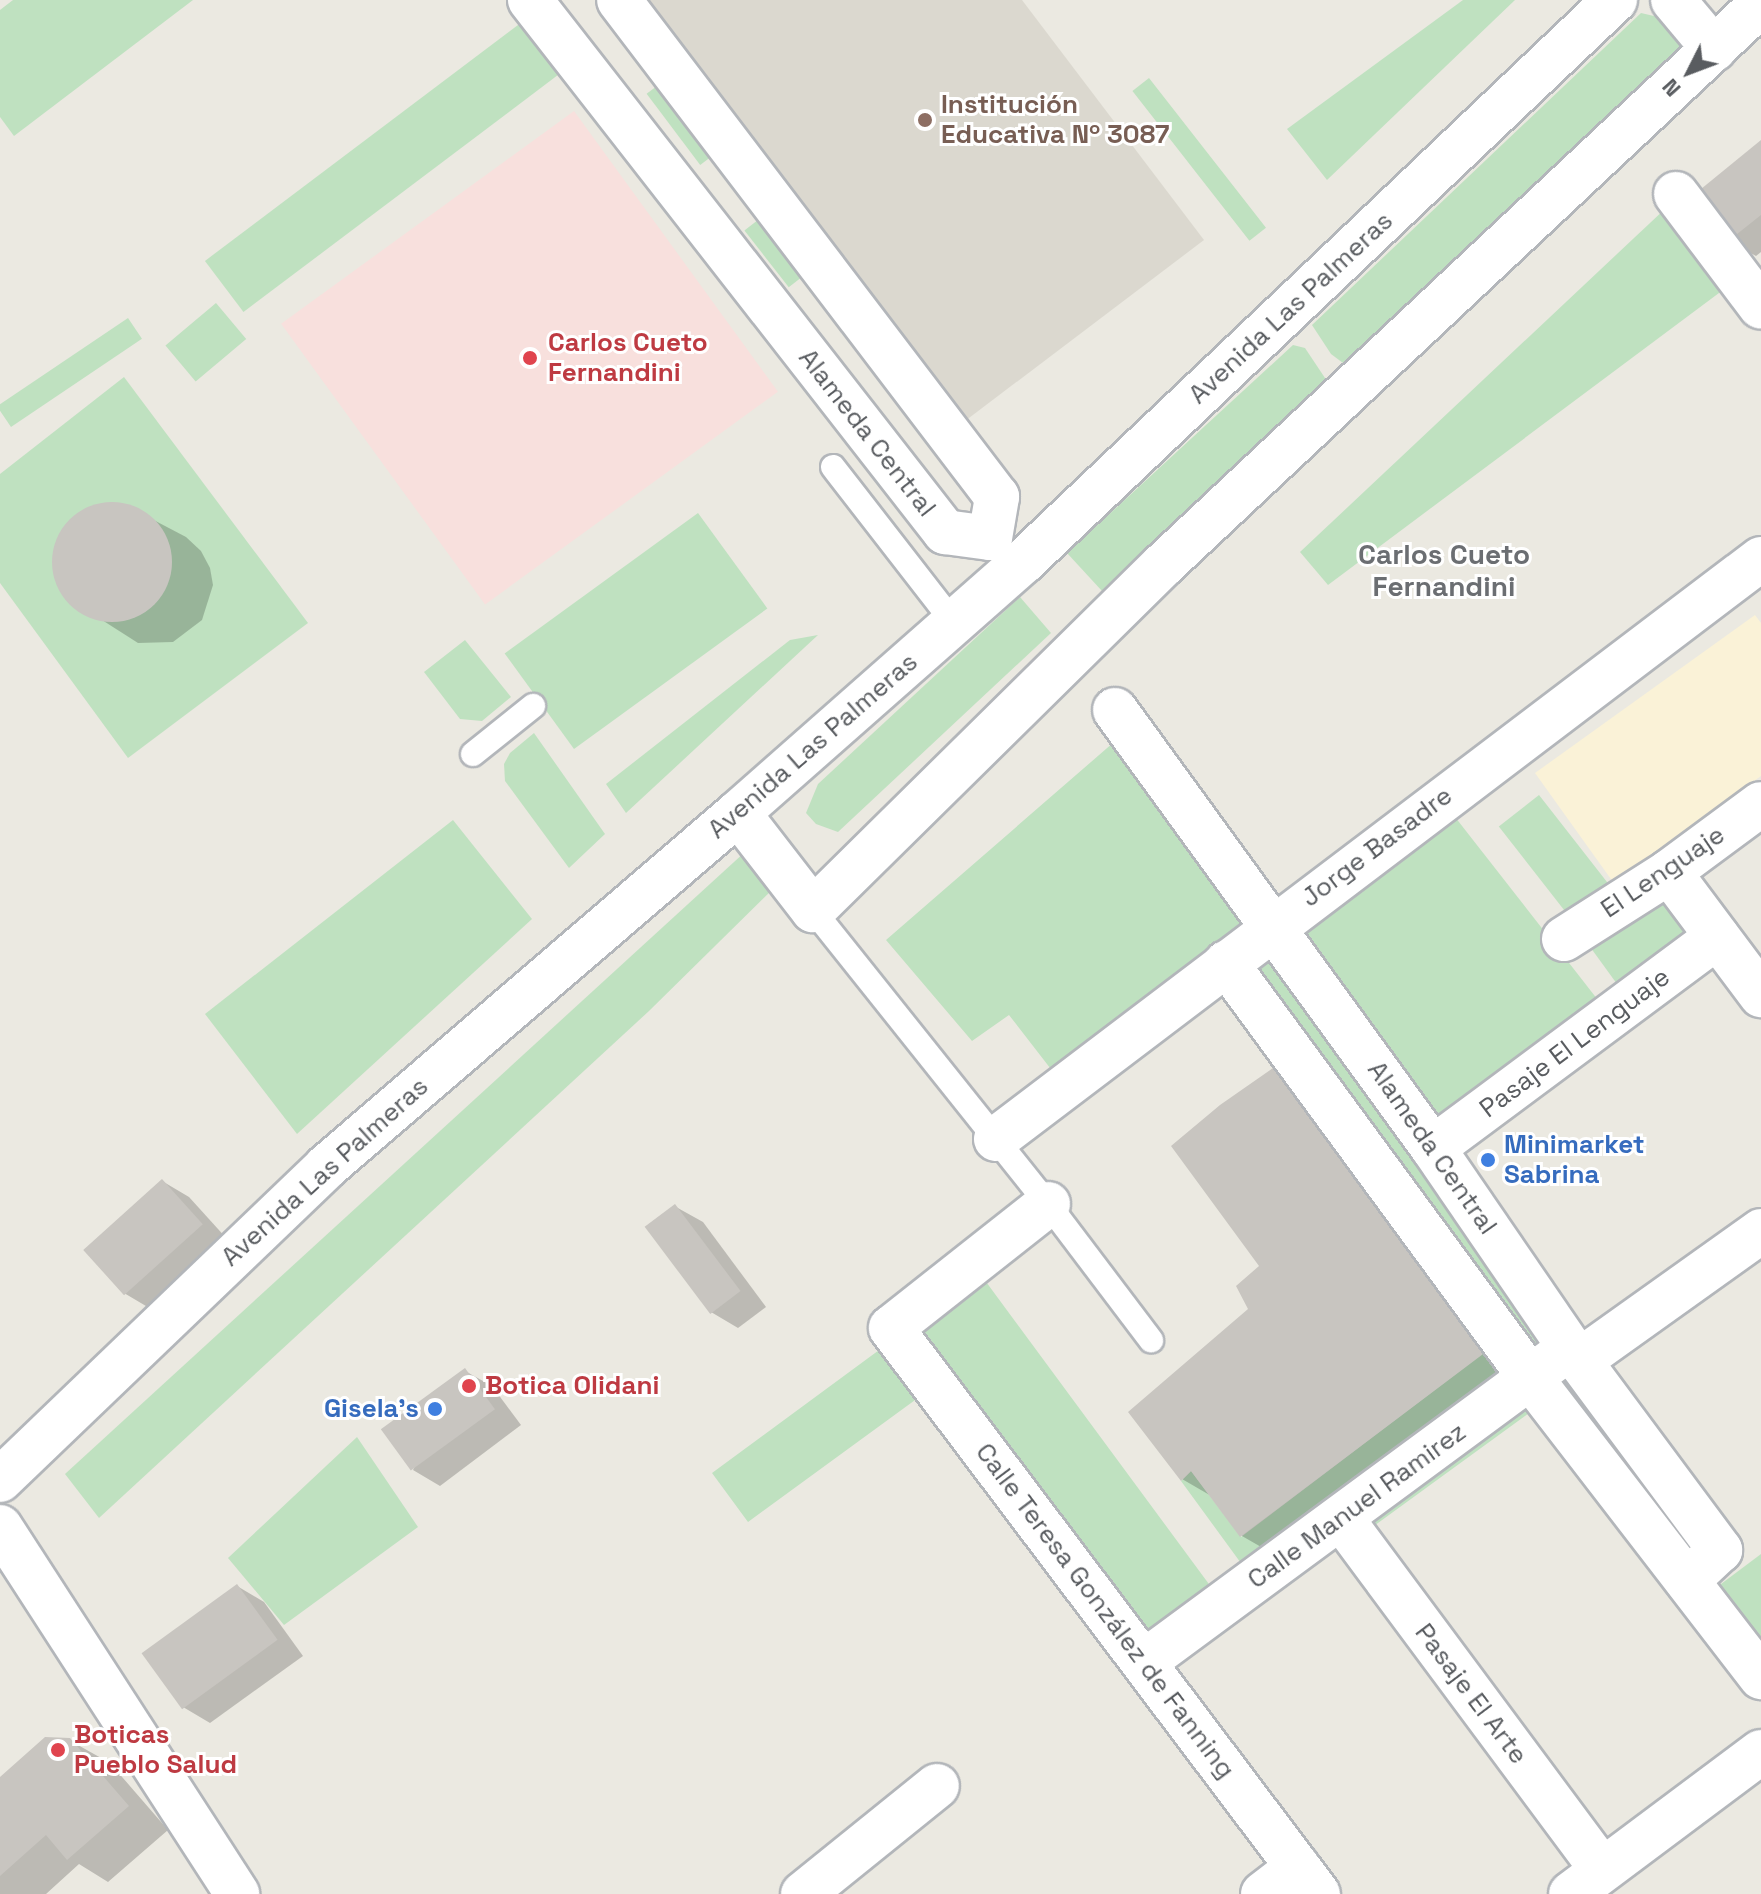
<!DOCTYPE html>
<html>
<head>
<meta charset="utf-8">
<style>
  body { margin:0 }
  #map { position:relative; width:1761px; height:1894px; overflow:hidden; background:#ebe9e1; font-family:"Space Grotesk",sans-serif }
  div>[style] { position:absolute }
  .commercial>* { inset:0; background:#faf2d7 }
  .education>* { inset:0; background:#dbd8cf }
  .medical>* { inset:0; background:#f8e0dd; transform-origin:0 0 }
  .green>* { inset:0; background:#bfe1c0; transform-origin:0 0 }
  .shadow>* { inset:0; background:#0003 }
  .building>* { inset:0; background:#c8c5c0; transform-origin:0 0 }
  .round { border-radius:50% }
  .roads { filter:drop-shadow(2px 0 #b3b6ba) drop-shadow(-2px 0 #b3b6ba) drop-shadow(0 2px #b3b6ba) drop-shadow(0 -2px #b3b6ba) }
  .lane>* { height:24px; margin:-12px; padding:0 12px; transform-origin:12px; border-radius:12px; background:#fff }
  .street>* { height:44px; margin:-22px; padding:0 22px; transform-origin:22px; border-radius:22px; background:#fff }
  .secondary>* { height:44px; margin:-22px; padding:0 22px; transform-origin:22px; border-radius:22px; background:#fff }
  .dots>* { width:22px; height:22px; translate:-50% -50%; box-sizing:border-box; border:4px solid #fff; border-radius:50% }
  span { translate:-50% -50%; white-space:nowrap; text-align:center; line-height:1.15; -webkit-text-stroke:6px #fff; paint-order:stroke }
  .education-label { font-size:26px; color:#785e54; font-weight:700 }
  .left { translate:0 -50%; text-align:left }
  .street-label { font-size:26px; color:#595c60 }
  .health-label { font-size:26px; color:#be3a42; font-weight:700 }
  .shop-label { font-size:26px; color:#366cbe; font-weight:700 }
  .right { translate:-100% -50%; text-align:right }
  .neighbourhood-label { font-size:28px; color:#6b6e72; font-weight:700 }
  .north { position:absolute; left:1649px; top:32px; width:80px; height:80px; -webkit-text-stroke:6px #fff; paint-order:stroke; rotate:228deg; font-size:22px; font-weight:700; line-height:32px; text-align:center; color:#595c60 }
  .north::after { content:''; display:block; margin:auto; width:28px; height:36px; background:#595c60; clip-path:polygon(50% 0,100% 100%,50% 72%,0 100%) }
</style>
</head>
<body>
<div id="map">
  <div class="commercial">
    <div style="clip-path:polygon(1755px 615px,1761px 623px,1761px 776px,1613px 882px,1535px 773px)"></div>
  </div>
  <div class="education">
    <div style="clip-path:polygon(646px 0,1022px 0,1204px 240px,965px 421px)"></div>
  </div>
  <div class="medical">
    <div style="left:574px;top:111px;width:347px;height:362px;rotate:54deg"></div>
  </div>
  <div class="green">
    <div style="clip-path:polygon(13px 0,193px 0,14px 136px,0 117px,0 10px)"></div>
    <div style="clip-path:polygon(1463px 0,1515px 0,1327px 180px,1287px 129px)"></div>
    <div style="clip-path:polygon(1641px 13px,1671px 20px,1682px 40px,1676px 56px,1347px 366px,1331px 354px,1312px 325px)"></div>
    <div style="left:526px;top:19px;width:64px;height:402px;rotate:53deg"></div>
    <div style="left:669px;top:77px;width:89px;height:28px;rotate:53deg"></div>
    <div style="left:1149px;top:78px;width:190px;height:21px;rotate:52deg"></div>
    <div style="clip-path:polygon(1667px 207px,1723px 290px,1328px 585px,1300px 552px)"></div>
    <div style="left:772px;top:209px;width:72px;height:35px;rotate:52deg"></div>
    <div style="left:216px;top:303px;width:47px;height:66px;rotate:50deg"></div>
    <div style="left:128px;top:318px;width:25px;height:158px;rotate:56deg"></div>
    <div style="clip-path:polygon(1293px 345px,1305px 348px,1329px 384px,1102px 591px,1067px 553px)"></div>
    <div style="clip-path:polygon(124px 377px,308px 623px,128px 758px,0 583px,0 474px)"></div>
    <div style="left:698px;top:513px;width:118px;height:239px;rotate:54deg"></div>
    <div style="clip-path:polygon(1020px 597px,1051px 633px,838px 832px,816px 824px,806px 813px,818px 784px)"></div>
    <div style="clip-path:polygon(818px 635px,626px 813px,606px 784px,790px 640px)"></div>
    <div style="clip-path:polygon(465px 640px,511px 697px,482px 721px,460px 719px,424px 672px)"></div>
    <div style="clip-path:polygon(1129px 729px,1720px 1550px,1687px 1581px,1547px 1400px,1356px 1539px,1254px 1581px,1181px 1481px,1191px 1471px,1241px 1537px,1502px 1339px,1226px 963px,1064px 1086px,1009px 1015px,972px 1041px,886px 940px)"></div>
    <div style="clip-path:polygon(534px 733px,605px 834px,569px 868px,505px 781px,504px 764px,510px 753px)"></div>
    <div style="left:1539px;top:795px;width:125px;height:51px;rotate:52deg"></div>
    <div style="left:1448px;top:808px;width:255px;height:200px;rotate:52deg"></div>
    <div style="clip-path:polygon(453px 820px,532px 919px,297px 1134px,205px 1014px)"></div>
    <div style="clip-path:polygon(746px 851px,777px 885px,649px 1011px,99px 1518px,65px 1474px)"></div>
    <div style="left:1675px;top:880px;width:71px;height:108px;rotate:54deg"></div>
    <div style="clip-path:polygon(981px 1275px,1231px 1614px,1161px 1666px,948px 1376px,748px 1522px,712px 1473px)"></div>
    <div style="clip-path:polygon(357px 1437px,418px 1527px,284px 1625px,228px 1558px)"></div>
    <div style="clip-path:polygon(1761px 1554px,1761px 1658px,1709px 1593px)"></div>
  </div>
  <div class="shadow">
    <div style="clip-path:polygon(1761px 143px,1761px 252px,1756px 256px,1729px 241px)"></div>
    <div style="clip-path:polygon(105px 504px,125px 505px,186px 537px,201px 551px,210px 568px,213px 585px,202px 620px,173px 642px,138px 643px,66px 597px,56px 579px,54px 559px,59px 539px,69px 522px,86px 510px)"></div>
    <div style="clip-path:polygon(1293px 1057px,1346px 1087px,1554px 1370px,1294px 1566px,1242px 1536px,1213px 1497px,1182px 1479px,1251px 1310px,1262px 1266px)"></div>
    <div style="clip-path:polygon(162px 1181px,189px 1197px,228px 1240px,151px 1309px,124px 1293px)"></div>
    <div style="clip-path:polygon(676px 1207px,703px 1222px,766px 1307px,738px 1328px,711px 1312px)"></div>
    <div style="clip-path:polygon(465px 1371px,492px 1386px,521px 1425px,440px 1486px,413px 1470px)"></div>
    <div style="clip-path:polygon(237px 1586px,264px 1602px,303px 1656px,210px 1723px,183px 1707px)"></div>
    <div style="clip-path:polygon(69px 1740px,110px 1763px,168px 1830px,108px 1882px,79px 1864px,46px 1894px,0 1894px,0 1780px)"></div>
  </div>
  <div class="building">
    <div style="clip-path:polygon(1761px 140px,1761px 215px,1727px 242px,1690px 198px)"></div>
    <div class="round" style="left:52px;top:502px;width:120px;height:120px"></div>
    <div style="clip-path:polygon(1293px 1054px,1503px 1339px,1240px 1537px,1191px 1471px,1181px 1481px,1128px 1412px,1248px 1309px,1236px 1286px,1259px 1266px,1171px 1146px,1220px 1105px)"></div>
    <div style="left:162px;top:1179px;width:61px;height:106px;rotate:48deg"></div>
    <div style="left:675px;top:1204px;width:109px;height:38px;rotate:53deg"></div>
    <div style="left:465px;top:1368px;width:51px;height:104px;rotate:54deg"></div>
    <div style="left:237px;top:1584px;width:69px;height:118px;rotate:54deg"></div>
    <div style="clip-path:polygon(45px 1737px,70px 1738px,129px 1806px,67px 1860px,46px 1835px,0 1876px,0 1777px)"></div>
  </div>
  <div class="roads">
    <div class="lane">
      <div style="left:833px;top:467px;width:197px;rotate:52.2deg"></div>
      <div style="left:473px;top:754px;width:77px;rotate:-38.7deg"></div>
      <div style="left:813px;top:910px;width:376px;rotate:51.4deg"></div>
      <div style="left:1048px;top:1204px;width:171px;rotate:52.9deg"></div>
    </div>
    <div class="street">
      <div style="left:530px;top:0;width:675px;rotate:52.04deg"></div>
      <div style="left:945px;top:532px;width:45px;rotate:7.6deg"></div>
      <div style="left:990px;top:538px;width:42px;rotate:-80.3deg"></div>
      <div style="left:997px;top:497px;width:624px;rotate:-127.26deg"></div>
      <div style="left:1676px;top:194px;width:141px;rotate:53deg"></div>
      <div style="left:1115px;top:710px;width:541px;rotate:54.02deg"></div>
      <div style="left:1433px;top:1148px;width:242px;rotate:55.6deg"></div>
      <div style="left:1570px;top:1348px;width:252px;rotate:53.4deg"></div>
      <div style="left:1720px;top:1550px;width:45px;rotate:136.8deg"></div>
      <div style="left:1669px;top:872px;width:154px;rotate:53.2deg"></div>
      <div style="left:1564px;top:939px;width:125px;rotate:-32.5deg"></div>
      <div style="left:1669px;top:872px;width:114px;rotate:-36.5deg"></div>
      <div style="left:1226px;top:963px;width:514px;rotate:53.71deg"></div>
      <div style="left:1530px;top:1377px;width:379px;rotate:52.4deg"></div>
      <div style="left:996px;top:1139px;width:960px;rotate:-37.17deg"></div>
      <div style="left:1433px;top:1148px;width:354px;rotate:-36.6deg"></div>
      <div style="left:1048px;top:1204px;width:200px;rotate:141.7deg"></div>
      <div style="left:891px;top:1328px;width:709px;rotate:52.97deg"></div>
      <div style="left:1579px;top:1361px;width:224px;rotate:-35.5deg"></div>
      <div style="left:1341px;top:1518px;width:438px;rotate:53.4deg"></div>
      <div style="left:1144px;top:1662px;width:511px;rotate:-36.4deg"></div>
      <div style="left:803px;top:1894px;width:172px;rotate:-38.9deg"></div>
      <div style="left:1263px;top:1894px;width:44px;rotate:-37.6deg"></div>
      <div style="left:1571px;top:1894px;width:237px;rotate:-36.8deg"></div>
    </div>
    <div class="secondary">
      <div style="left:1673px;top:0;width:64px;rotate:50.1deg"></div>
      <div style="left:738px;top:813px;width:123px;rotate:52.3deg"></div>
      <div style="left:813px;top:910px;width:491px;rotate:-44.6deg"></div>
      <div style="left:1163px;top:565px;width:820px;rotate:-43.17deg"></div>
      <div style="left:0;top:1480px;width:452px;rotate:-43.8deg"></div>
      <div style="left:326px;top:1167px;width:543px;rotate:-40.67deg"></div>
      <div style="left:738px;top:813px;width:381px;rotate:-41.4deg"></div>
      <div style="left:1024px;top:561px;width:815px;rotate:-43.51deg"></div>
      <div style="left:0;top:1527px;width:437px;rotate:57.1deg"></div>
    </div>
  </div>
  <div class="dots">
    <div style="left:925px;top:120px;background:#8d6e63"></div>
    <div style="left:530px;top:358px;background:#e0444e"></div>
    <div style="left:1488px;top:1160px;background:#3f7fe0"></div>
    <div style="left:469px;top:1386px;background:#e0444e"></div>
    <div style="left:435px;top:1409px;background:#3f7fe0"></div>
    <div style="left:58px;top:1750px;background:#e0444e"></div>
  </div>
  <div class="education-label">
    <span class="left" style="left:941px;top:120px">Institución<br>Educativa Nº 3087</span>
  </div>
  <div class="street-label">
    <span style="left:1291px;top:308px;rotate:-43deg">Avenida Las Palmeras</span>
    <span style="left:867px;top:433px;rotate:52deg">Alameda Central</span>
    <span style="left:813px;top:746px;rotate:-41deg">Avenida Las Palmeras</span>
    <span style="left:1377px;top:847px;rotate:-37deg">Jorge Basadre</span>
    <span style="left:1663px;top:872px;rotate:-34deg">El Lenguaje</span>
    <span style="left:1575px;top:1043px;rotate:-37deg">Pasaje El Lenguaje</span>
    <span style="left:1432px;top:1148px;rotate:55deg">Alameda Central</span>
    <span style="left:325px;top:1172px;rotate:-42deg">Avenida Las Palmeras</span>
    <span style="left:1357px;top:1506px;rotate:-36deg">Calle Manuel Ramirez</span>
    <span style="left:1105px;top:1611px;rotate:53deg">Calle Teresa González de Fanning</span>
    <span style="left:1471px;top:1694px;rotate:53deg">Pasaje El Arte</span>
  </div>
  <div class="health-label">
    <span class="left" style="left:548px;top:358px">Carlos Cueto<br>Fernandini</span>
    <span class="left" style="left:485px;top:1386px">Botica Olidani</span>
    <span class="left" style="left:74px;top:1750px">Boticas<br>Pueblo Salud</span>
  </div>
  <div class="shop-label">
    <span class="left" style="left:1504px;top:1160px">Minimarket<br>Sabrina</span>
    <span class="right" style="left:419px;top:1409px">Gisela's</span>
  </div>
  <div class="neighbourhood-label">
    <span style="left:1444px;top:570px">Carlos Cueto<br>Fernandini</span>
  </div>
  <div class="north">N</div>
</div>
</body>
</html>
